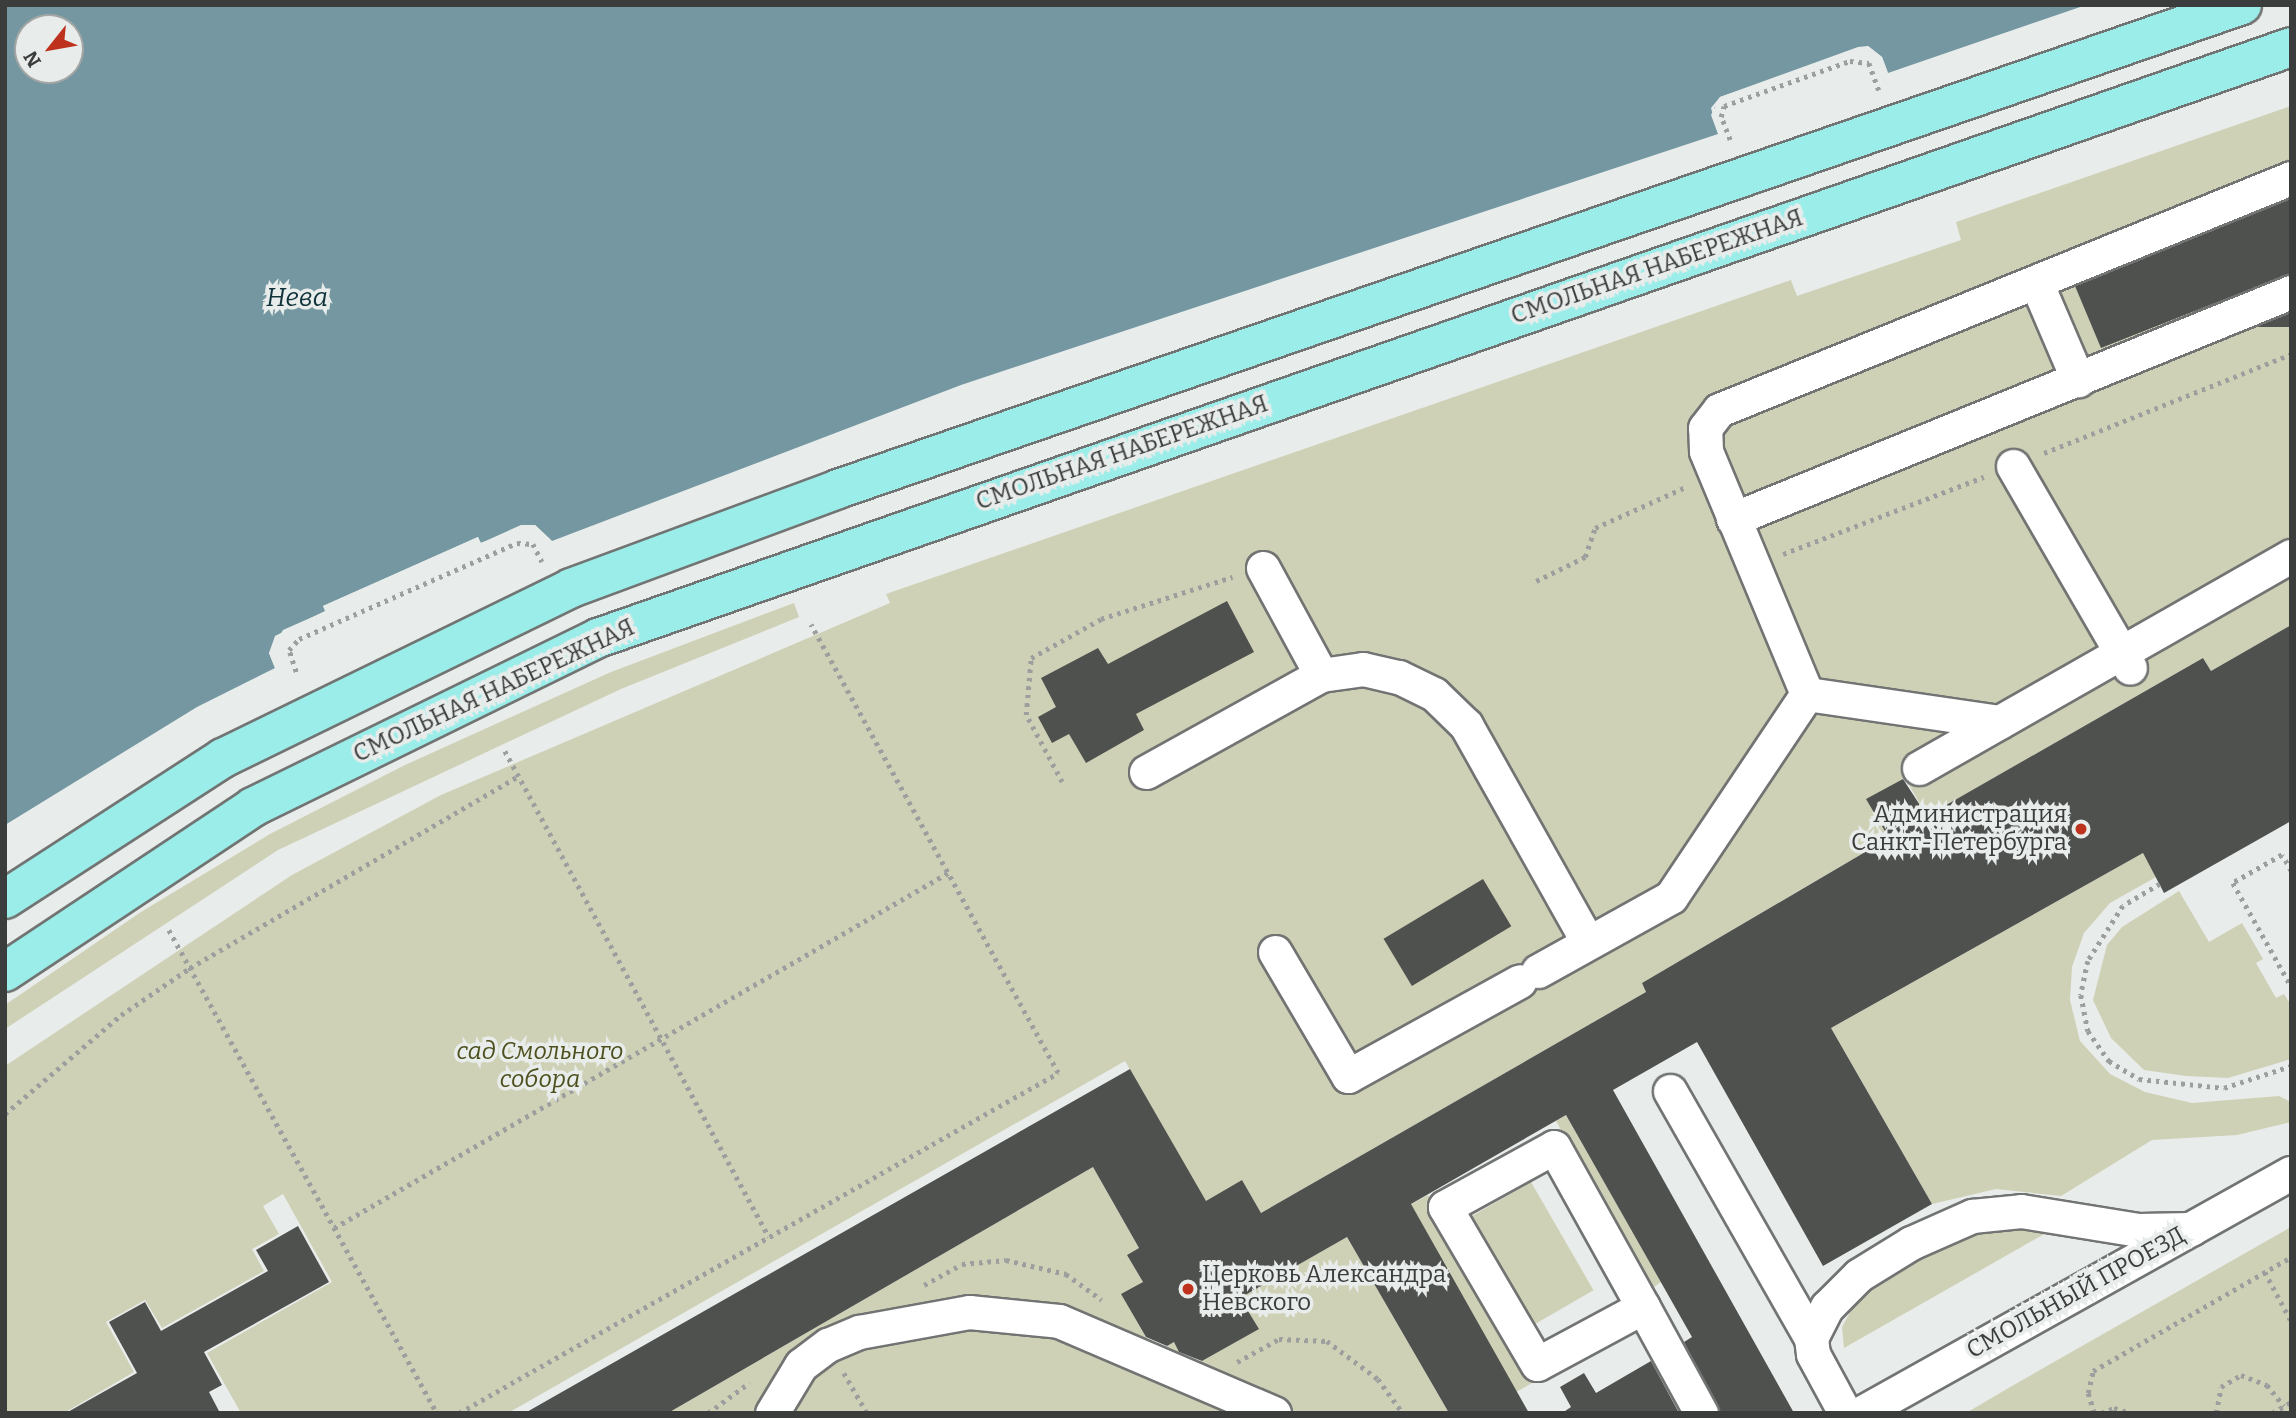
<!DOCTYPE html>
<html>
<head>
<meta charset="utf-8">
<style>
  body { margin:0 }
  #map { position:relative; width:2296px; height:1418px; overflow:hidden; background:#e8ecea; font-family:Bitter,serif }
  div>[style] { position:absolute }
  .green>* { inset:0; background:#cfd1b6; transform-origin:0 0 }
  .water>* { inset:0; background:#7497a1 }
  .pier>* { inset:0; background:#e8ecea }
  .building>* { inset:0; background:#4f514f; transform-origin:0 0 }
  .path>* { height:4.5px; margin-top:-2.25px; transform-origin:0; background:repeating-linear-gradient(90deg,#9c9f9d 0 3.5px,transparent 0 8.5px) }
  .roads { filter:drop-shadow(2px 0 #717472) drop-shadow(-2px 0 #717472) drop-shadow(0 2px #717472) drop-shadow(0 -2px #717472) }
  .minor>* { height:33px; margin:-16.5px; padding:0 16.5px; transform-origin:16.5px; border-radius:16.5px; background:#fff }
  .major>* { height:38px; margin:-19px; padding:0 19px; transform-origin:19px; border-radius:19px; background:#9bedea }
  .dots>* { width:19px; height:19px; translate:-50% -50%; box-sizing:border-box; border:4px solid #e8ecea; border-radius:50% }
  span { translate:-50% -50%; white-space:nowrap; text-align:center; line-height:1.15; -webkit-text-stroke:7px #e8ecea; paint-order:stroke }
  .street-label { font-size:24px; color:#3b3c3c }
  .poi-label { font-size:24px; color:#3b3c3c }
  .right { translate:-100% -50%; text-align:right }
  .left { translate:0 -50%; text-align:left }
  .park-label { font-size:24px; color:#4d501d; font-style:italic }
  .water-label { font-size:26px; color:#0f323b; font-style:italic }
  .frame { position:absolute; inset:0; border:7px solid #3b3c3c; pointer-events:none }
  .north { position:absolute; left:14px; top:14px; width:70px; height:70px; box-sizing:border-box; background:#e8ecea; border:2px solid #a3a6a4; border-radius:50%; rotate:239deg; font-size:19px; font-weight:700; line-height:28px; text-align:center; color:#3b3c3c }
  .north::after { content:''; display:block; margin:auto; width:24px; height:32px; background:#be321d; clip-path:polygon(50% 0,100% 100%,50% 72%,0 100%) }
</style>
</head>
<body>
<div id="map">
  <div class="green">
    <div style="clip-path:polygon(2291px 106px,2291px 625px,2211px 671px,2203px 658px,1917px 822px,1910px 812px,1920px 804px,1905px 778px,1867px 799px,1882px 827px,1894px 822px,1899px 832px,1642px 983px,1646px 992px,1261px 1213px,1242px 1180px,1206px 1202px,1125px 1061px,508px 1413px,241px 1413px,207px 1353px,332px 1282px,283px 1194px,263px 1206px,279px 1234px,252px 1249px,264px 1271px,162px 1328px,145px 1300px,106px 1322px,134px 1372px,64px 1413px,5px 1413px,5px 1066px,292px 875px,441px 795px,890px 603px,886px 594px,1791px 280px,1797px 296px,1961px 240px,1956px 222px)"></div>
    <div style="clip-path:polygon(794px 603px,799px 617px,621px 689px,278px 850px,5px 1029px,5px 1005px,141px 912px,270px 834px,405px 765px,611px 672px)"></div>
    <div style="clip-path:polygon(2143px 853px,2156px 877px,2110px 903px,2084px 933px,2072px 967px,2070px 1000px,2080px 1041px,2110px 1074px,2145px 1092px,2192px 1103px,2279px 1096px,2291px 1102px,2291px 1122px,2237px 1135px,2152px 1140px,2061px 1196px,1996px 1189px,1932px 1204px,1831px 1028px)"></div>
    <div style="clip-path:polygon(2179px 891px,2209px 942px,2242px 923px,2263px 959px,2256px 963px,2276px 998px,2284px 994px,2291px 1005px,2291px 1059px,2228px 1078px,2186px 1076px,2144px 1070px,2111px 1038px,2093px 1000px,2107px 945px,2122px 927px)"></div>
    <div style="clip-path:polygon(1566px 1115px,1661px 1282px,1650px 1290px,1556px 1121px)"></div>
    <div style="clip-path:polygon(1093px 1167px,1139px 1248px,1127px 1255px,1143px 1282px,1122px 1295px,1155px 1353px,1174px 1342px,1190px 1368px,1258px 1329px,1240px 1298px,1347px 1237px,1449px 1413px,668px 1413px)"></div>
    <div style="left:1531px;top:1182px;width:125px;height:68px;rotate:60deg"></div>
    <div style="left:1428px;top:1195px;width:215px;height:20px;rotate:61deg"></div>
    <div style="clip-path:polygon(1991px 1225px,2053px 1229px,1844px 1348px,1842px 1327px,1862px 1290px,1883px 1274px)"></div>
    <div style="clip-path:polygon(2291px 1227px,2291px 1413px,1966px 1413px,2012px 1386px)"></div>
  </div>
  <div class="water">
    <div style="clip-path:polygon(evenodd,5px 5px,2086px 5px,1888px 73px,1882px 57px,1868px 46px,1858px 47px,1720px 97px,1711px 115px,1718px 134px,961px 385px,552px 541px,535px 525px,480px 543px,478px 537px,323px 606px,326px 611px,283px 630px,269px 653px,275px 668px,197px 707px,5px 825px,5px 5px,28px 28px,70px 28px,70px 70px,28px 70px,28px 28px)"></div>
  </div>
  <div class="pier">
    <div style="clip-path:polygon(1868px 46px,1882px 57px,1888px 73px,1874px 53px,1859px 50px,1721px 100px,1714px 108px,1718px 134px,1711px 108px,1720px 97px)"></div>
    <div style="clip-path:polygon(521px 525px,535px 525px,552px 541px,534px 528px,481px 547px,476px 541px,328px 608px,327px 614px,278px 638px,275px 668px,269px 653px,275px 636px,325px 611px,323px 606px,478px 537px,481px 543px)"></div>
  </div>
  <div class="building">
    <div style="clip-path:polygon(2291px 199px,2291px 273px,2101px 348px,2075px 286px)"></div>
    <div style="left:2291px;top:313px;width:14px;height:84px;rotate:90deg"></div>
    <div style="clip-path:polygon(1227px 601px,1254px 652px,1136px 714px,1144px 730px,1086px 763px,1069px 734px,1052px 743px,1038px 717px,1056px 707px,1041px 678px,1098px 648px,1108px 664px)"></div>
    <div style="clip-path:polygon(2291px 625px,2291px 821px,2164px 893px,2143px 853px,1831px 1028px,1932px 1204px,1823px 1266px,1697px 1042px,1613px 1090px,1794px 1413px,1720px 1413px,1684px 1342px,1692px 1337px,1566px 1115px,1411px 1204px,1529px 1413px,1449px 1413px,1347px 1237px,1240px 1298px,1259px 1329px,1202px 1361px,1179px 1352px,1174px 1342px,1167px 1346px,1146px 1337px,1121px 1294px,1143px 1282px,1127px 1255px,1139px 1248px,1093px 1167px,668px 1413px,525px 1413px,1130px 1069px,1206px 1201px,1242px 1180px,1261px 1213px,1646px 992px,1642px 983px,1889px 838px,1866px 799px,1903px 779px,1927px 816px,2203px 658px,2211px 671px)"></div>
    <div style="left:1483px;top:879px;width:55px;height:116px;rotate:59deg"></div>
    <div style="clip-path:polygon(298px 1226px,329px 1282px,204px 1352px,222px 1385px,209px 1392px,220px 1413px,66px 1413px,137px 1373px,109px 1322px,145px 1302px,161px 1331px,268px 1271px,256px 1250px)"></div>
    <div style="clip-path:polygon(1651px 1361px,1679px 1413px,1562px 1413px,1571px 1407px,1560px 1387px,1584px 1373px,1596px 1393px)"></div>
  </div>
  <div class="path">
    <div style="left:1730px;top:140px;width:25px;rotate:-111deg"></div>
    <div style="left:1721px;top:117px;width:11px;rotate:-75deg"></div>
    <div style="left:1724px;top:106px;width:134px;rotate:-19.7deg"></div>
    <div style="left:1850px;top:61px;width:19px;rotate:6deg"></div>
    <div style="left:1869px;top:63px;width:29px;rotate:70deg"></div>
    <div style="left:2044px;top:453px;width:266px;rotate:-21.8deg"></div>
    <div style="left:1783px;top:554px;width:215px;rotate:-21deg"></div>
    <div style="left:1536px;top:581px;width:55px;rotate:-26.1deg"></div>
    <div style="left:1585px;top:557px;width:31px;rotate:-71deg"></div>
    <div style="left:1595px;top:528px;width:100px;rotate:-24.3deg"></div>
    <div style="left:296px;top:672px;width:23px;rotate:-108deg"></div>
    <div style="left:289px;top:650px;width:15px;rotate:-48deg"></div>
    <div style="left:299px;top:639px;width:238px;rotate:-23.8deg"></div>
    <div style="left:517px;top:543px;width:16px;rotate:4deg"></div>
    <div style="left:533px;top:544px;width:20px;rotate:63deg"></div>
    <div style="left:505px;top:751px;width:553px;rotate:61.49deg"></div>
    <div style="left:1062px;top:782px;width:76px;rotate:-118.2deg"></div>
    <div style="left:1026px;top:715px;width:57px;rotate:-85deg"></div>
    <div style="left:1031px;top:658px;width:80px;rotate:-29.1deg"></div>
    <div style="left:1101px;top:619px;width:138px;rotate:-17.8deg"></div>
    <div style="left:2291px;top:871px;width:18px;rotate:-119deg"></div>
    <div style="left:2282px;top:855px;width:56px;rotate:150.3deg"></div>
    <div style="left:2233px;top:883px;width:118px;rotate:60.6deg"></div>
    <div style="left:2160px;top:884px;width:43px;rotate:149.3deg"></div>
    <div style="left:2123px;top:906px;width:65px;rotate:122.5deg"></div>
    <div style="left:2088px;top:961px;width:35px;rotate:102deg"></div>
    <div style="left:2081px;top:995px;width:37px;rotate:79deg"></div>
    <div style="left:2088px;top:1031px;width:37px;rotate:55deg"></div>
    <div style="left:2109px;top:1061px;width:35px;rotate:31deg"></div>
    <div style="left:2139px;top:1079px;width:85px;rotate:6deg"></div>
    <div style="left:2224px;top:1088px;width:71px;rotate:-18.2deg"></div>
    <div style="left:169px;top:930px;width:552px;rotate:60.98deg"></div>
    <div style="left:5px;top:1114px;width:153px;rotate:-40.5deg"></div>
    <div style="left:121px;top:1015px;width:83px;rotate:-34.3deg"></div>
    <div style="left:190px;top:968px;width:382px;rotate:-30.3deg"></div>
    <div style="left:334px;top:1228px;width:709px;rotate:-30.04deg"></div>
    <div style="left:2265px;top:1272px;width:55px;rotate:62deg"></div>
    <div style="left:924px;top:1285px;width:43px;rotate:-28.9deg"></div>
    <div style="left:962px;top:1264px;width:44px;rotate:-5.2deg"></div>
    <div style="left:1006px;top:1260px;width:62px;rotate:13.1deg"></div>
    <div style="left:1066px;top:1274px;width:44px;rotate:35.8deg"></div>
    <div style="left:1237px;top:1362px;width:48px;rotate:-28.7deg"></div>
    <div style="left:1279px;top:1339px;width:48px;rotate:2.4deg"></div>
    <div style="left:1327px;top:1341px;width:64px;rotate:36.7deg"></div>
    <div style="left:1378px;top:1379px;width:42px;rotate:53.7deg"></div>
    <div style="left:844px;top:1373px;width:46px;rotate:60.1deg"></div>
    <div style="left:459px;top:1413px;width:689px;rotate:-29.58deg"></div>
    <div style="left:1058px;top:1073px;width:512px;rotate:-118.87deg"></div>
    <div style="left:708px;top:1413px;width:51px;rotate:-36.2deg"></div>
    <div style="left:2094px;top:1413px;width:21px;rotate:-107deg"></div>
    <div style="left:2088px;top:1393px;width:23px;rotate:-77deg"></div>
    <div style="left:2093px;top:1371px;width:228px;rotate:-29.9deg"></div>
    <div style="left:2101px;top:1413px;width:14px;rotate:-21deg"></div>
    <div style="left:2114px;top:1408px;width:17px;rotate:17deg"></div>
    <div style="left:2216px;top:1413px;width:26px;rotate:-79deg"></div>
    <div style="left:2221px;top:1387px;width:23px;rotate:-31deg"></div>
    <div style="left:2241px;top:1375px;width:28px;rotate:21deg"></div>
    <div style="left:2267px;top:1385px;width:27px;rotate:51deg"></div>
    <div style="left:2272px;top:1413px;width:22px;rotate:-30deg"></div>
  </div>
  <div class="roads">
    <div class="minor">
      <div style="left:2036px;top:282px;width:107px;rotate:66.8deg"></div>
      <div style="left:2013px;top:466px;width:233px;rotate:59.9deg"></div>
      <div style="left:1733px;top:519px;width:602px;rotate:-22.14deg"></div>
      <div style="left:1263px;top:568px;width:122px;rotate:61.5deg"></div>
      <div style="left:1807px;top:694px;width:194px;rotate:8.3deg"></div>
      <div style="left:1919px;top:768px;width:428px;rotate:-29.7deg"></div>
      <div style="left:1146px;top:772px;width:200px;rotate:-29deg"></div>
      <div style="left:1321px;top:675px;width:42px;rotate:-8.1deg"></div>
      <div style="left:1363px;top:669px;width:37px;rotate:13deg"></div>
      <div style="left:1399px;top:677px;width:39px;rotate:26deg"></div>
      <div style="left:1434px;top:694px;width:45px;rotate:44.1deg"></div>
      <div style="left:1466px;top:725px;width:249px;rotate:60.7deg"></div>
      <div style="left:1275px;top:952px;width:144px;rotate:59.5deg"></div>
      <div style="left:1348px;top:1076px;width:196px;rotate:-28.9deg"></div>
      <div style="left:1538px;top:971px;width:152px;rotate:-29.1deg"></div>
      <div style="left:1671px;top:897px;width:244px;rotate:-56.2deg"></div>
      <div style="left:1807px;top:694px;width:263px;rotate:-112.6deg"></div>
      <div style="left:1706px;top:451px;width:23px;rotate:-92deg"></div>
      <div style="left:1705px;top:428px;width:23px;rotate:-52deg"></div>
      <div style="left:1719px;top:410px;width:617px;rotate:-22.08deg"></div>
      <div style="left:1670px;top:1091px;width:284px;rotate:60.3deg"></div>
      <div style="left:1643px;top:1307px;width:120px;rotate:151.7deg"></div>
      <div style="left:1537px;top:1364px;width:182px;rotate:-120.4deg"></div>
      <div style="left:1445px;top:1207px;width:124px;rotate:-28.8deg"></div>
      <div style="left:1554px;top:1147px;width:183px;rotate:60.9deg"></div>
      <div style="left:1643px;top:1307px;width:121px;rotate:61.3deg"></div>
      <div style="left:772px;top:1413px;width:56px;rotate:-58.9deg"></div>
      <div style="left:801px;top:1365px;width:34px;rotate:-37deg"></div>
      <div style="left:828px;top:1345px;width:34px;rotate:-23deg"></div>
      <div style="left:859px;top:1332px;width:112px;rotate:-10.3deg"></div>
      <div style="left:969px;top:1312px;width:90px;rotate:5.7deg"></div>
      <div style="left:1059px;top:1321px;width:234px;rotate:23.2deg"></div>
      <div style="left:1845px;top:1413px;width:67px;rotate:-118.5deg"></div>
      <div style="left:1813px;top:1354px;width:16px;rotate:-97deg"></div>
      <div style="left:1811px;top:1338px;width:35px;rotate:-63deg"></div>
      <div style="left:1827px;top:1307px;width:45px;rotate:-45deg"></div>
      <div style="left:1859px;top:1275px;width:61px;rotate:-31.6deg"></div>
      <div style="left:1911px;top:1243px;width:67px;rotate:-23.9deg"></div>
      <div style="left:1972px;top:1216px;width:49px;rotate:-5.8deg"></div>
      <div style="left:2021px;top:1211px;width:119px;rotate:9.2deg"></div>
      <div style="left:2138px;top:1230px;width:53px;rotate:-1.1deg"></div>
      <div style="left:1861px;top:1413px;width:492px;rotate:-29.2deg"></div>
    </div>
    <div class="major">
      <div style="left:5px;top:899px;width:260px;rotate:-32.9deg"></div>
      <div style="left:223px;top:758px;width:387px;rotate:-26deg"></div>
      <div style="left:571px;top:588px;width:285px;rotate:-20.3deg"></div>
      <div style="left:838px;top:489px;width:1485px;rotate:-19.02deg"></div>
      <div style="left:5px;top:972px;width:298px;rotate:-33.6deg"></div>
      <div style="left:253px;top:807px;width:384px;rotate:-26.1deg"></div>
      <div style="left:598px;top:638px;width:1793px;rotate:-19.24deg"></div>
    </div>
  </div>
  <div class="dots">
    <div style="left:2081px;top:829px;background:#be321d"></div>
    <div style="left:1188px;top:1289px;background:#be321d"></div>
  </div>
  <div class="street-label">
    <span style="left:1657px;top:267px;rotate:-19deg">СМОЛЬНАЯ НАБЕРЕЖНАЯ</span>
    <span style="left:1122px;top:453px;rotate:-19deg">СМОЛЬНАЯ НАБЕРЕЖНАЯ</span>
    <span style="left:494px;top:691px;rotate:-25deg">СМОЛЬНАЯ НАБЕРЕЖНАЯ</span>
    <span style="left:2076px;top:1293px;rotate:-29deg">СМОЛЬНЫЙ ПРОЕЗД</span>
  </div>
  <div class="poi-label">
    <span class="right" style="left:2067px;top:829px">Администрация<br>Санкт-Петербурга</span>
    <span class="left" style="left:1202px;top:1289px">Церковь Александра<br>Невского</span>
  </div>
  <div class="park-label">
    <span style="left:540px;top:1066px">сад Смольного<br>собора</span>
  </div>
  <div class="water-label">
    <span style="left:297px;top:298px">Нева</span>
  </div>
  <div class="frame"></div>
  <div class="north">N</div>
</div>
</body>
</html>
